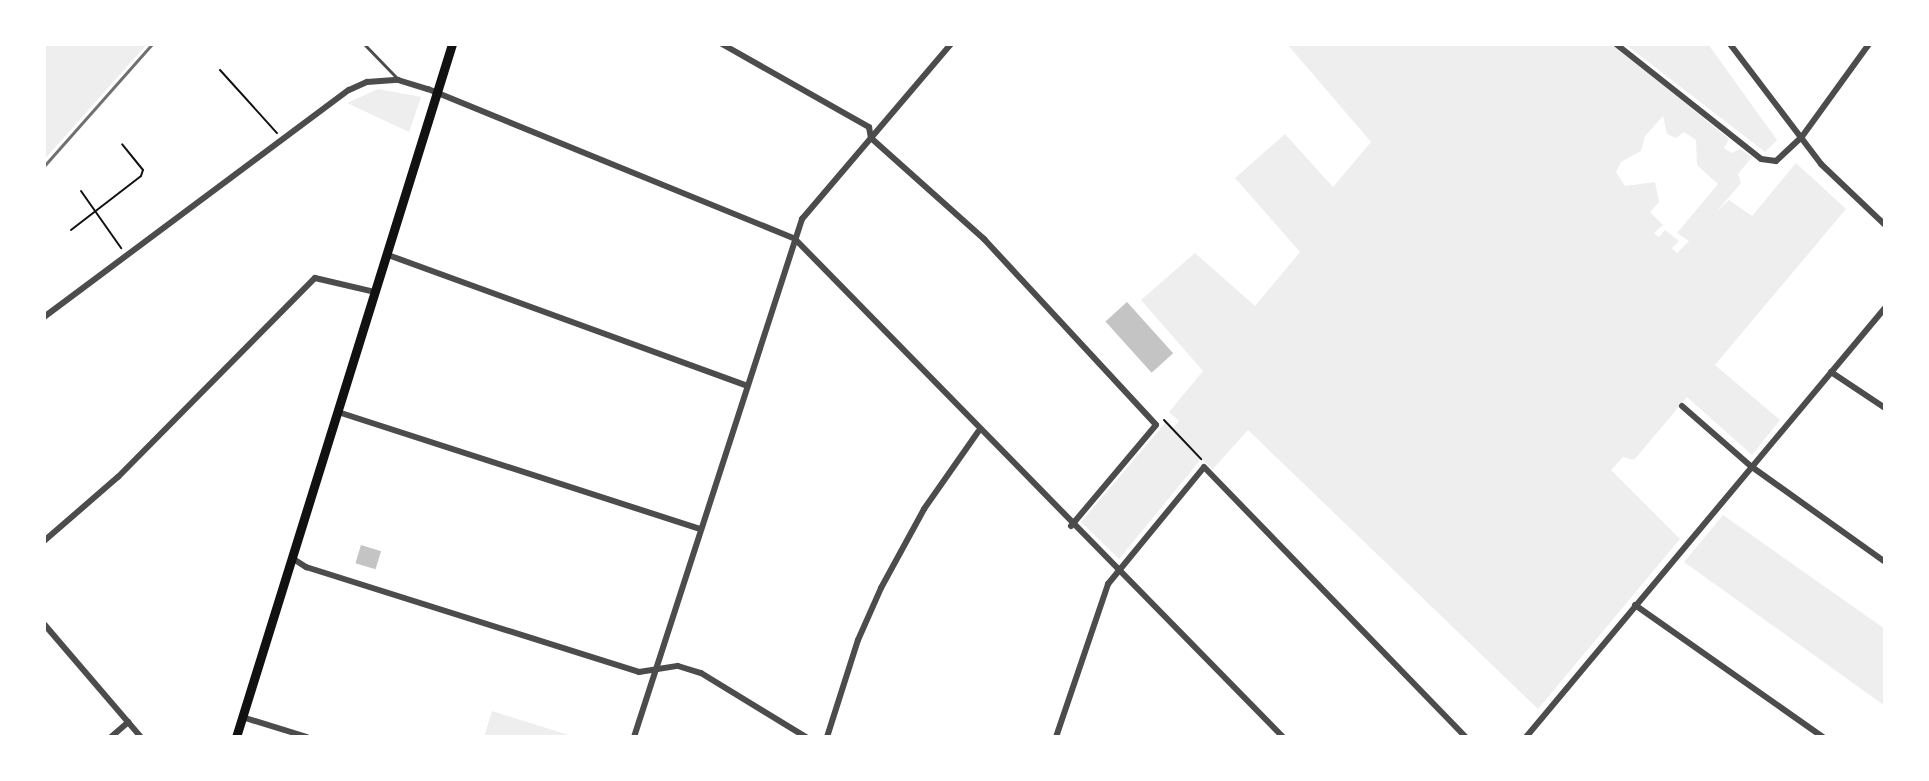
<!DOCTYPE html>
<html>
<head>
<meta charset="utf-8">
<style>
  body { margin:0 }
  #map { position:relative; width:1929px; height:781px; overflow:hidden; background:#fff; font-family:"DejaVu Sans",sans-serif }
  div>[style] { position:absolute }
  .green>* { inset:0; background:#eee }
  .building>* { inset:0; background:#c4c4c4; transform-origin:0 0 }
  .path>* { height:2px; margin:-1px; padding:0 1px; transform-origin:1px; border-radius:1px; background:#111 }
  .service>* { height:3px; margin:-1.5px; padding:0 1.5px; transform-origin:1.5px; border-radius:1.5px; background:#4c4c4c }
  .minor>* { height:6px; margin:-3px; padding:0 3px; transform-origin:3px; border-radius:3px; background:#4c4c4c }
  .secondary>* { height:9px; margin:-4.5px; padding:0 4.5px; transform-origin:4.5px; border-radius:4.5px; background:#111 }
  .rail>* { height:3px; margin:-1.5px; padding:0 1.5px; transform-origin:1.5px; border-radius:1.5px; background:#707070 }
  span { translate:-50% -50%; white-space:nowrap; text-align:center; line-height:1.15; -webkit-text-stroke:7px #fff; paint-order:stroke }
  .frame { position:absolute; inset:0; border:46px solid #fff; pointer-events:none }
</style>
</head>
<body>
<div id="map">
  <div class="green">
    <div style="clip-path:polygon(44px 44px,147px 44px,44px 160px)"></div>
    <div style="clip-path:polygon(evenodd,1287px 44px,1613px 44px,1729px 139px,1724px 148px,1732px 153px,1740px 149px,1752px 157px,1738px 174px,1741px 183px,1716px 212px,1729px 200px,1752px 216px,1796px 163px,1846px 209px,1715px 365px,1780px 420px,1752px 455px,1687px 397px,1634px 460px,1623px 457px,1611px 470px,1680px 539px,1538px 709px,1248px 430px,1213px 469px,1201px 459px,1119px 559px,1081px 522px,1166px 422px,1172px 429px,1179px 421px,1169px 412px,1203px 371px,1141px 300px,1195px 253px,1255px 306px,1300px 252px,1235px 178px,1285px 134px,1333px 187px,1371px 142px,1287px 44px,1663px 116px,1667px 134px,1676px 138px,1684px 132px,1696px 140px,1697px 165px,1718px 184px,1677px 233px,1689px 241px,1677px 253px,1672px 248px,1679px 241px,1665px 230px,1659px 237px,1654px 233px,1663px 225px,1650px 212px,1659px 202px,1655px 182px,1625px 186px,1616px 172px,1621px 162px,1641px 151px,1645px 136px,1663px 116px)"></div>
    <div style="clip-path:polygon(1625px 44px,1708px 44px,1777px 140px,1765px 152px)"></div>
    <div style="clip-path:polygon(378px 89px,421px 97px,409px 132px,347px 103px)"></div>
    <div style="clip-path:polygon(1723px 515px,1885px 629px,1885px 706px,1684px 562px)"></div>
    <div style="clip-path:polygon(492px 711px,575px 737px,484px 737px)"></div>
  </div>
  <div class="building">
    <div style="left:1127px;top:302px;width:69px;height:29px;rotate:48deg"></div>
    <div style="left:361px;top:545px;width:21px;height:19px;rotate:17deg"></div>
  </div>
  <div class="path">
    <div style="left:220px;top:70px;width:85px;rotate:47.9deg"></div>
    <div style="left:81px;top:191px;width:70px;rotate:54.9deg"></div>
    <div style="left:71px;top:230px;width:88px;rotate:-37.6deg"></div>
    <div style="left:141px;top:176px;width:6px;rotate:-72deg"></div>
    <div style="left:143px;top:170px;width:33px;rotate:-129deg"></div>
    <div style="left:1164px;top:420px;width:54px;rotate:46.5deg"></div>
  </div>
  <div class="service">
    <div style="left:364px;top:44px;width:46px;rotate:45.9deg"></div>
  </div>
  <div class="minor">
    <div style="left:722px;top:44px;width:169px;rotate:29.5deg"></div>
    <div style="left:869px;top:127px;width:11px;rotate:80deg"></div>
    <div style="left:871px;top:138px;width:152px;rotate:41.8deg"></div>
    <div style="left:984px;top:239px;width:253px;rotate:47.2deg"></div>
    <div style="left:1156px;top:425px;width:132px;rotate:130.1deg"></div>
    <div style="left:1616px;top:44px;width:185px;rotate:38.4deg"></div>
    <div style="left:1761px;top:159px;width:15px;rotate:8deg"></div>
    <div style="left:1776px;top:161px;width:34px;rotate:-43deg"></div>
    <div style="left:1801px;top:138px;width:116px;rotate:-54.1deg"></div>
    <div style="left:1730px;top:44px;width:151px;rotate:52.8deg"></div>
    <div style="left:1821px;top:164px;width:88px;rotate:43.6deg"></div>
    <div style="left:388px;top:255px;width:381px;rotate:20deg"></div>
    <div style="left:44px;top:317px;width:380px;rotate:-36.7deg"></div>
    <div style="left:349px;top:90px;width:20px;rotate:-24deg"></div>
    <div style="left:367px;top:82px;width:31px;rotate:-4deg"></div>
    <div style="left:398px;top:80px;width:31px;rotate:17deg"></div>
    <div style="left:428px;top:89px;width:395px;rotate:22.2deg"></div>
    <div style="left:794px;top:238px;width:699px;rotate:45.58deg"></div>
    <div style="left:1831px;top:372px;width:65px;rotate:33.7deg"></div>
    <div style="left:1682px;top:406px;width:93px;rotate:41.1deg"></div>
    <div style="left:1752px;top:467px;width:163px;rotate:35.5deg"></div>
    <div style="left:338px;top:412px;width:381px;rotate:17.9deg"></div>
    <div style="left:44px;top:541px;width:98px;rotate:-40.9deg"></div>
    <div style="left:118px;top:477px;width:280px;rotate:-45.3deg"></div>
    <div style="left:315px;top:278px;width:62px;rotate:13.1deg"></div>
    <div style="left:292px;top:558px;width:17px;rotate:33deg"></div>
    <div style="left:306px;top:567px;width:349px;rotate:17.5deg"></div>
    <div style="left:639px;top:672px;width:39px;rotate:-9deg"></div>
    <div style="left:678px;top:666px;width:24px;rotate:17deg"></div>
    <div style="left:701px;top:673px;width:123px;rotate:31.4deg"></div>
    <div style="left:1635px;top:605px;width:230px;rotate:35.1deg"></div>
    <div style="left:44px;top:624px;width:149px;rotate:49.4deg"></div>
    <div style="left:242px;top:717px;width:68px;rotate:17.1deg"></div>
    <div style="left:111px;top:737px;width:23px;rotate:-41deg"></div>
    <div style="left:634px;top:737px;width:545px;rotate:-72.03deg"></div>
    <div style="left:802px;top:219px;width:230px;rotate:-49.6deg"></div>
    <div style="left:827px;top:737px;width:102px;rotate:-72.3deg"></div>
    <div style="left:858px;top:640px;width:57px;rotate:-66.1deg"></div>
    <div style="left:881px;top:588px;width:90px;rotate:-61.4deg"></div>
    <div style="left:924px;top:509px;width:94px;rotate:-55deg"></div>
    <div style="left:1056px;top:737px;width:162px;rotate:-71.2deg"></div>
    <div style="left:1108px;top:584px;width:151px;rotate:-50.6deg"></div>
    <div style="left:1204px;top:467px;width:376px;rotate:45.9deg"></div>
    <div style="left:1526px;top:737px;width:559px;rotate:-50.08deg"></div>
  </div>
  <div class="secondary">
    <div style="left:236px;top:737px;width:726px;rotate:-72.69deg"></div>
  </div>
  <div class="rail">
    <div style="left:44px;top:166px;width:163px;rotate:-48.5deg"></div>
  </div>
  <div class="frame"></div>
</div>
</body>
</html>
